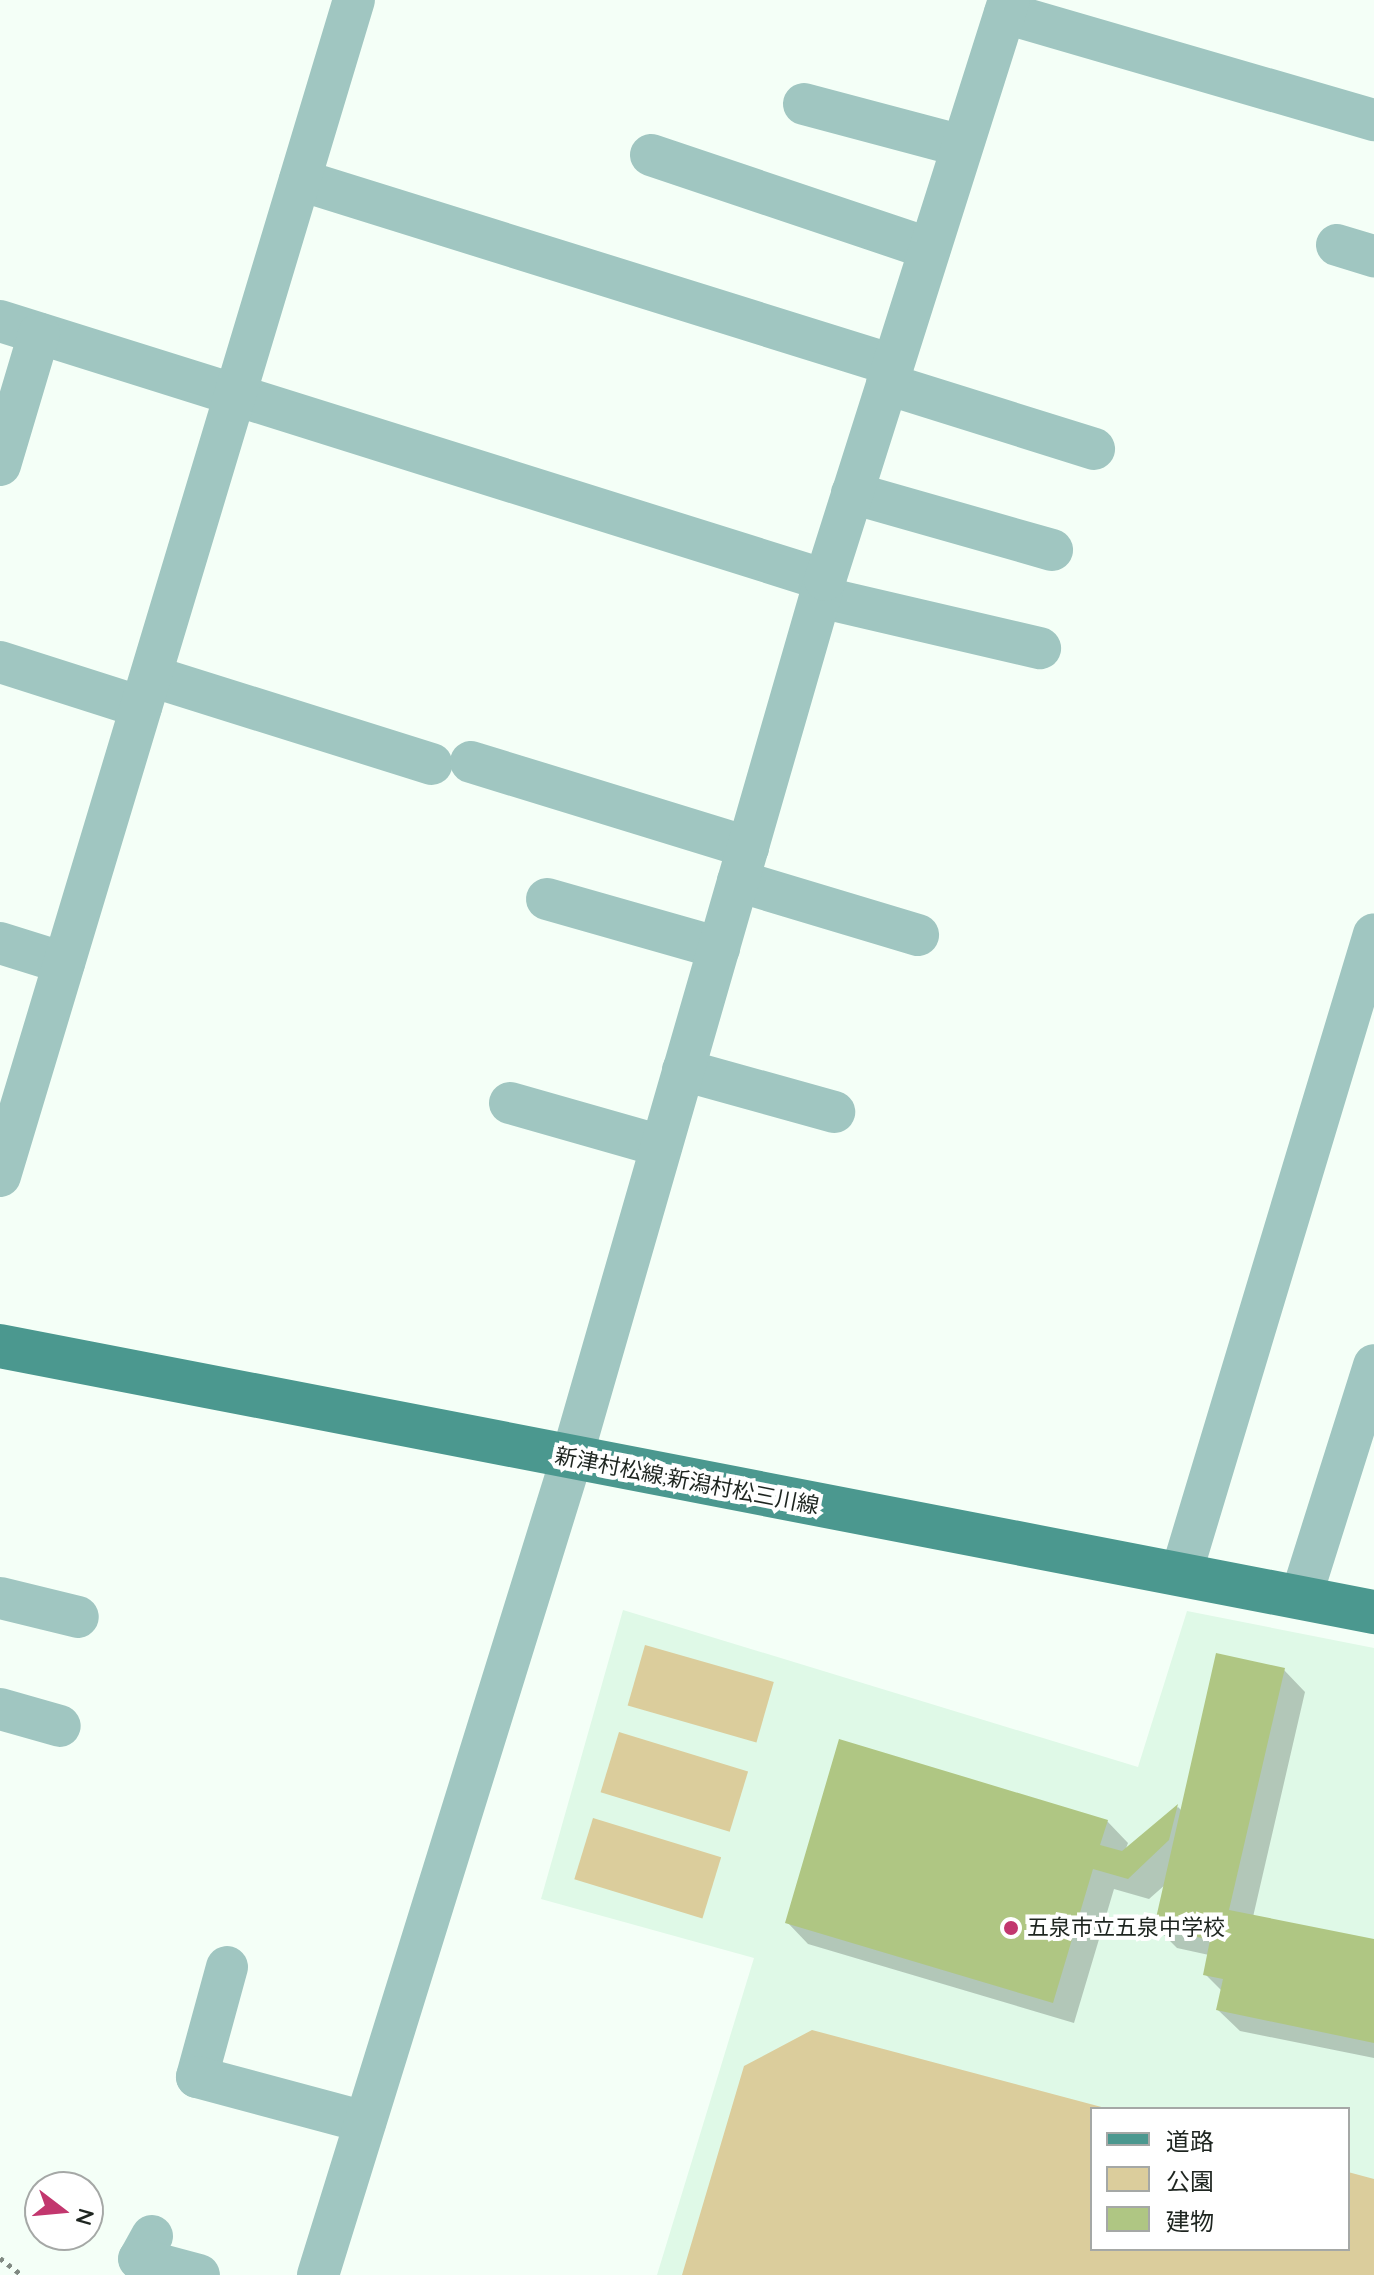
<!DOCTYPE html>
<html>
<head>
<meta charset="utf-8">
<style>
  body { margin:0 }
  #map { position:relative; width:1374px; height:2275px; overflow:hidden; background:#f4fff7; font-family:Quicksand,"Noto Sans JP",sans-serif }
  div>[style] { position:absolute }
  .built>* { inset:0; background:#dff9e7 }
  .green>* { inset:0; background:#dbcd9c; transform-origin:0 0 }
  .shadow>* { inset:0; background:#0003 }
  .building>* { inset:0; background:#afc683 }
  .path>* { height:5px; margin-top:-2.5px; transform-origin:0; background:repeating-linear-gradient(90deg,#808982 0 4px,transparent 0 10px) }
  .minor>* { height:42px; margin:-21px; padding:0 21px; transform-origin:21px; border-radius:21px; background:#a0c6c1 }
  .major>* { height:44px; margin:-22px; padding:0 22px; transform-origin:22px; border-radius:22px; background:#4b988f }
  .dots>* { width:22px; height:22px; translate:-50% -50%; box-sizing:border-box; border:4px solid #fff; border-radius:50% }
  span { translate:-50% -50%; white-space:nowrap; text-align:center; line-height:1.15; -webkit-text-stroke:8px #fff; paint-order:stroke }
  .street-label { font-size:22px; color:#1e2520 }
  .poi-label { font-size:22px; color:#1e2520 }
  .left { translate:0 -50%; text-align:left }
  .legend { position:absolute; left:1090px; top:2107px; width:260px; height:144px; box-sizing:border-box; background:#fff; border:2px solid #a5a8a6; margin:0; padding:10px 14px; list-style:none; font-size:24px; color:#1e2520 }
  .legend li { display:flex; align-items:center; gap:16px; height:40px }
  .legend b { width:40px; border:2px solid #a5a8a6 }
  .north { position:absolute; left:24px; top:2171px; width:80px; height:80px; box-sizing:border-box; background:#fff; border:2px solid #a5a8a6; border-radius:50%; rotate:106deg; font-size:22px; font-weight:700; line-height:32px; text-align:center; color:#1e2520 }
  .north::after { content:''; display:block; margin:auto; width:28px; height:36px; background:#c2376e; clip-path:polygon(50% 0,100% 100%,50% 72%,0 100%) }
</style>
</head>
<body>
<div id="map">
  <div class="built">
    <div style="clip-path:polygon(evenodd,623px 1610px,1138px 1767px,1187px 1611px,1374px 1648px,1374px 2275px,657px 2275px,754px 1958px,541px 1899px,623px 1610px,1092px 2109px,1348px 2109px,1348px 2249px,1092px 2249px,1092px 2109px)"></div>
  </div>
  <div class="green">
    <div style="left:645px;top:1645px;width:134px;height:63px;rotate:16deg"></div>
    <div style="left:619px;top:1732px;width:135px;height:63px;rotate:17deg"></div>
    <div style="left:593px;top:1818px;width:134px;height:64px;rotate:17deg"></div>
    <div style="clip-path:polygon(812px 2030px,1109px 2109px,1092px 2109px,1092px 2249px,1348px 2249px,1348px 2172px,1374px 2179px,1374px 2275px,682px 2275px,744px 2066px)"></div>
  </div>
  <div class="shadow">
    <div style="clip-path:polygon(1284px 1670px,1305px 1692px,1253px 1917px,1374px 1942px,1374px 2058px,1240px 2031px,1218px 2010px,1222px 1991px,1205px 1974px,1209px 1955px,1177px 1948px,1156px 1927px,1166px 1884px,1149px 1899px,1114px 1889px,1074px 2023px,808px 1944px,787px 1922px,1107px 1821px,1128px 1843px,1125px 1851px,1178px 1807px,1182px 1811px)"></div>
  </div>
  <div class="building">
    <div style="clip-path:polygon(1216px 1653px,1285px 1668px,1229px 1910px,1374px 1939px,1374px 2043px,1216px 2010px,1223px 1979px,1203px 1975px,1210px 1940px,1154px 1927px)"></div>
    <div style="clip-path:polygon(839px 1739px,1108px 1820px,1100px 1845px,1122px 1851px,1178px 1804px,1169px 1840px,1128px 1879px,1093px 1869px,1053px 2003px,785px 1923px)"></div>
  </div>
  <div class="path">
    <div style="left:0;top:2258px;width:28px;rotate:38deg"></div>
  </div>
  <div class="minor">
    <div style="left:1005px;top:13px;width:384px;rotate:16.2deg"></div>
    <div style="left:804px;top:104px;width:163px;rotate:14.9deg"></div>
    <div style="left:651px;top:155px;width:294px;rotate:18.6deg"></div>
    <div style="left:300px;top:180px;width:621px;rotate:17.33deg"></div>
    <div style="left:1337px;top:245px;width:39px;rotate:17deg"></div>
    <div style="left:0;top:321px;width:865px;rotate:17.43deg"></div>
    <div style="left:887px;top:384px;width:217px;rotate:17.4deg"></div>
    <div style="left:0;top:465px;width:137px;rotate:-73.4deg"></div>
    <div style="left:852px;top:493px;width:208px;rotate:15.9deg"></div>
    <div style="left:820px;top:597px;width:226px;rotate:13.1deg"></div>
    <div style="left:0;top:662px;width:148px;rotate:17.7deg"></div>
    <div style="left:151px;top:676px;width:294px;rotate:17.4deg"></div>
    <div style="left:471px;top:762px;width:290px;rotate:17.1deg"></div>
    <div style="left:738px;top:881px;width:188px;rotate:16.7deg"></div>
    <div style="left:547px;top:899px;width:179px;rotate:15.9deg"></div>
    <div style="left:0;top:943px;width:67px;rotate:17.4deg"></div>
    <div style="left:683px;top:1070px;width:157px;rotate:15.5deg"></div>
    <div style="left:510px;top:1103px;width:157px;rotate:15.9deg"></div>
    <div style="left:0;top:1176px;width:1228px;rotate:-73.25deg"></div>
    <div style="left:1181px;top:1574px;width:668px;rotate:-73.22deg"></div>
    <div style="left:1301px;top:1597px;width:243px;rotate:-72.5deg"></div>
    <div style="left:0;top:1598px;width:80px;rotate:13.7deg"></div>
    <div style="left:0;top:1709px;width:62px;rotate:15.8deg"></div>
    <div style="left:227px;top:1967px;width:114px;rotate:105.3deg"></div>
    <div style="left:197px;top:2077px;width:174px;rotate:15deg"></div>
    <div style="left:152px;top:2236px;width:26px;rotate:119deg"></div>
    <div style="left:139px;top:2259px;width:62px;rotate:14.9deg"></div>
    <div style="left:318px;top:2275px;width:853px;rotate:-72.75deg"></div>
    <div style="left:571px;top:1460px;width:916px;rotate:-73.9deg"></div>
    <div style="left:825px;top:580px;width:608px;rotate:-72.4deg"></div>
  </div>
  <div class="major">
    <div style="left:0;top:1346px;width:1400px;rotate:10.96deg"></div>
  </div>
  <div class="dots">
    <div style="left:1011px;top:1928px;background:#c2376e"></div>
  </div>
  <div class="street-label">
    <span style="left:687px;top:1481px;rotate:11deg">新津村松線;新潟村松三川線</span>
  </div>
  <div class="poi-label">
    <span class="left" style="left:1027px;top:1928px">五泉市立五泉中学校</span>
  </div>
  <ul class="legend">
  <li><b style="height:10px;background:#4b988f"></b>道路</li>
  <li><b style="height:22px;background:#dbcd9c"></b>公園</li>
  <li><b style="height:22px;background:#afc683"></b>建物</li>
  </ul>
  <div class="north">N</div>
</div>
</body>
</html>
